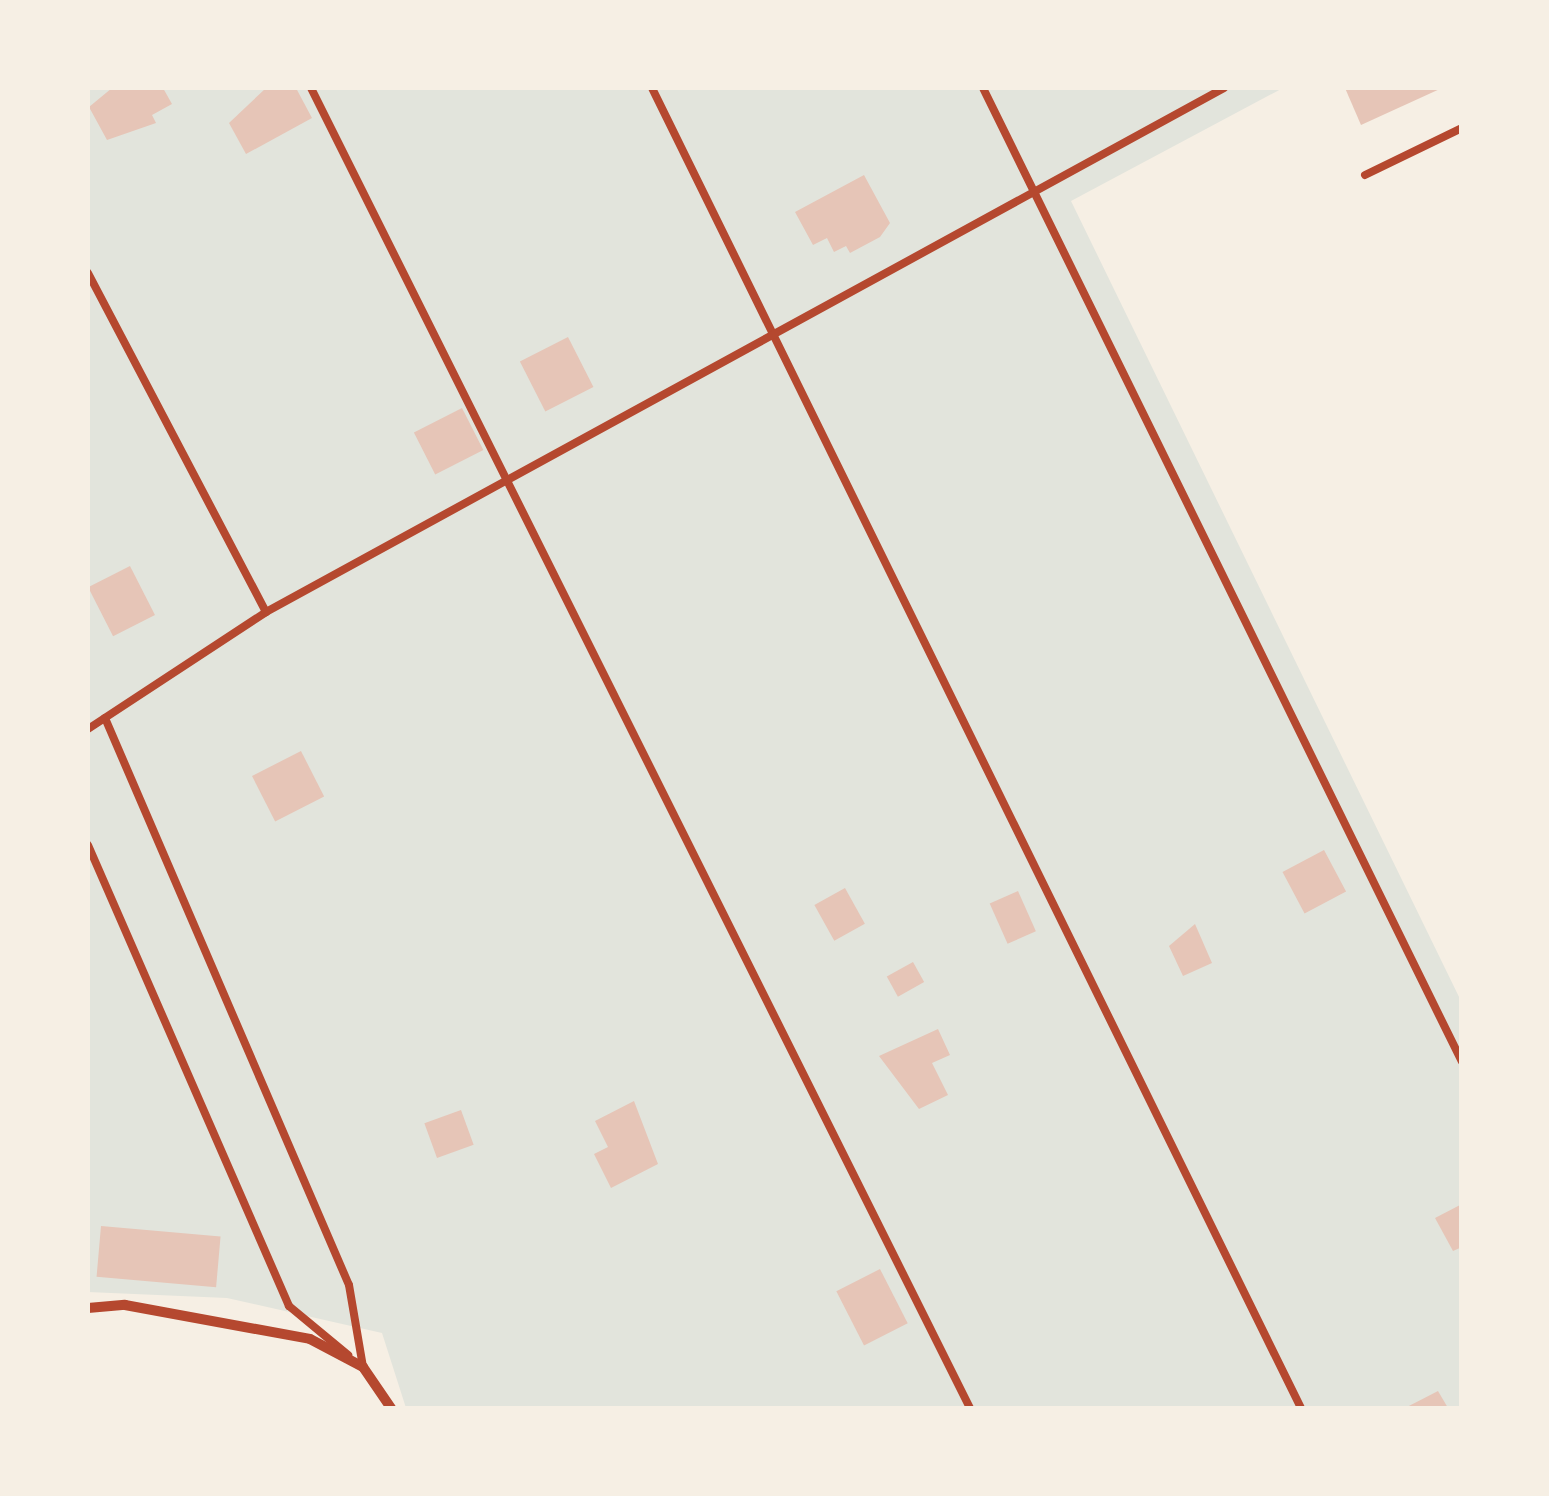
<!DOCTYPE html>
<html>
<head>
<meta charset="utf-8">
<style>
  body { margin:0 }
  #map { position:relative; width:1549px; height:1496px; overflow:hidden; background:#f6efe4; font-family:"Golos Text",sans-serif }
  div>[style] { position:absolute }
  .green>* { inset:0; background:#e2e4dc }
  .building>* { inset:0; background:#e6c5b7; transform-origin:0 0 }
  .service>* { height:8px; margin:-4px; padding:0 4px; transform-origin:4px; border-radius:4px; background:#b5482f }
  .minor>* { height:10px; margin:-5px; padding:0 5px; transform-origin:5px; border-radius:5px; background:#b5482f }
  span { translate:-50% -50%; white-space:nowrap; text-align:center; line-height:1.15; -webkit-text-stroke:9px #f6efe4; paint-order:stroke }
  .frame { position:absolute; inset:0; border:90px solid #f6efe4; pointer-events:none }
</style>
</head>
<body>
<div id="map">
  <div class="green">
    <div style="clip-path:polygon(88px 88px,1283px 88px,1071px 201px,1461px 1001px,1461px 1408px,406px 1408px,382px 1333px,227px 1298px,88px 1292px)"></div>
  </div>
  <div class="building">
    <div style="clip-path:polygon(112px 88px,163px 88px,172px 104px,152px 115px,156px 123px,107px 140px,89px 107px)"></div>
    <div style="clip-path:polygon(266px 88px,296px 88px,312px 118px,246px 154px,229px 123px)"></div>
    <div style="clip-path:polygon(1345px 88px,1442px 88px,1361px 125px)"></div>
    <div style="clip-path:polygon(864px 175px,890px 223px,880px 237px,850px 253px,846px 246px,834px 252px,827px 238px,813px 245px,795px 212px)"></div>
    <div style="left:568px;top:337px;width:56px;height:54px;rotate:63deg"></div>
    <div style="left:462px;top:408px;width:47px;height:54px;rotate:63deg"></div>
    <div style="left:130px;top:566px;width:55px;height:47px;rotate:63deg"></div>
    <div style="left:301px;top:751px;width:51px;height:55px;rotate:63deg"></div>
    <div style="left:1324px;top:850px;width:47px;height:47px;rotate:62deg"></div>
    <div style="left:845px;top:888px;width:41px;height:35px;rotate:61deg"></div>
    <div style="left:1018px;top:891px;width:44px;height:31px;rotate:66deg"></div>
    <div style="clip-path:polygon(1195px 924px,1212px 963px,1183px 976px,1169px 946px)"></div>
    <div style="left:913px;top:962px;width:23px;height:30px;rotate:61deg"></div>
    <div style="clip-path:polygon(938px 1029px,950px 1055px,932px 1063px,948px 1095px,919px 1109px,879px 1056px)"></div>
    <div style="clip-path:polygon(634px 1101px,658px 1164px,611px 1188px,594px 1154px,608px 1147px,595px 1121px)"></div>
    <div style="left:461px;top:1110px;width:37px;height:39px;rotate:70deg"></div>
    <div style="clip-path:polygon(1462px 1204px,1462px 1247px,1453px 1251px,1435px 1218px)"></div>
    <div style="left:101px;top:1226px;width:120px;height:51px;rotate:5deg"></div>
    <div style="left:880px;top:1269px;width:61px;height:49px;rotate:63deg"></div>
    <div style="clip-path:polygon(1438px 1391px,1448px 1408px,1405px 1408px)"></div>
  </div>
  <div class="service">
    <div style="left:311px;top:88px;width:1475px;rotate:63.47deg"></div>
    <div style="left:652px;top:88px;width:1471px;rotate:63.82deg"></div>
    <div style="left:983px;top:88px;width:1085px;rotate:63.81deg"></div>
    <div style="left:1365px;top:175px;width:108px;rotate:-25.9deg"></div>
    <div style="left:88px;top:273px;width:383px;rotate:62.3deg"></div>
    <div style="left:105px;top:718px;width:617px;rotate:66.72deg"></div>
    <div style="left:349px;top:1285px;width:83px;rotate:80.3deg"></div>
    <div style="left:88px;top:729px;width:213px;rotate:-33.3deg"></div>
    <div style="left:266px;top:612px;width:1092px;rotate:-28.68deg"></div>
    <div style="left:88px;top:845px;width:503px;rotate:66.44deg"></div>
    <div style="left:289px;top:1306px;width:77px;rotate:39.7deg"></div>
  </div>
  <div class="minor">
    <div style="left:88px;top:1308px;width:37px;rotate:-5deg"></div>
    <div style="left:125px;top:1305px;width:188px;rotate:10.4deg"></div>
    <div style="left:310px;top:1339px;width:60px;rotate:27.8deg"></div>
    <div style="left:363px;top:1367px;width:50px;rotate:55.7deg"></div>
  </div>
  <div class="frame"></div>
</div>
</body>
</html>
